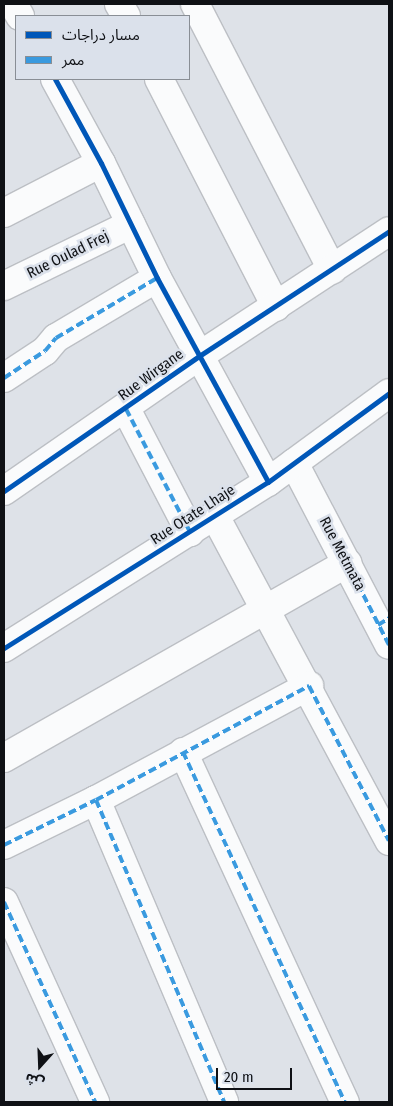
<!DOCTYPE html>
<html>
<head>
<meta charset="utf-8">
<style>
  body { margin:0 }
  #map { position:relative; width:393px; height:1106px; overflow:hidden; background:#dee2e8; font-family:"Fira Sans Condensed","Noto Sans Arabic",sans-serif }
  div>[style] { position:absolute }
  .roads { filter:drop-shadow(1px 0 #bcbfc4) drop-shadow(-1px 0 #bcbfc4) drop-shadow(0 1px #bcbfc4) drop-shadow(0 -1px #bcbfc4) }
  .street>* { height:28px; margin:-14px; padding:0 14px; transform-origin:14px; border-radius:14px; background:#fafbfc }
  .quiet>* { height:4px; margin-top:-2px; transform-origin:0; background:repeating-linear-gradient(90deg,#3a9adf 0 8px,transparent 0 12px) }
  .cycleway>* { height:5px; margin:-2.5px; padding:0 2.5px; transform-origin:2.5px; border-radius:2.5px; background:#0057b8 }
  span { translate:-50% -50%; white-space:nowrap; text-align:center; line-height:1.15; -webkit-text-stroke:5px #dbe1eb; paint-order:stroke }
  .street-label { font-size:15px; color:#0f1115 }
  .frame { position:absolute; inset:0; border:5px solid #0f1115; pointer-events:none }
  .legend { position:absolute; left:15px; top:15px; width:175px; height:65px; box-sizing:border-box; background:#dbe1eb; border:1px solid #898e95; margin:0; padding:6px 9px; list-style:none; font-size:15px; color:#0f1115 }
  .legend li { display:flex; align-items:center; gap:10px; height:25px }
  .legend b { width:25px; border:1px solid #898e95 }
  .north { position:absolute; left:15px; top:1041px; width:50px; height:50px; -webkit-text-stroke:4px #dbe1eb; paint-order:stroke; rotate:200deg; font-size:14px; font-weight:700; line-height:20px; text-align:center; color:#0f1115 }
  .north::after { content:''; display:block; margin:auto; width:18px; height:22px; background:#0f1115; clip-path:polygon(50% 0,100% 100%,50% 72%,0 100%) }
  .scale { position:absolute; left:216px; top:1068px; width:76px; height:22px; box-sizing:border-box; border:2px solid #0f1115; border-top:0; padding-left:6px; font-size:15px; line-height:18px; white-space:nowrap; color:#0f1115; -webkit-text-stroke:4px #dbe1eb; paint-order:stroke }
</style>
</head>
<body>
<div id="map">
  <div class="roads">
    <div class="street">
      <div style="left:13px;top:4px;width:14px;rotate:60deg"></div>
      <div style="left:119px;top:4px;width:14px;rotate:60deg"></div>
      <div style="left:195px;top:4px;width:299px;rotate:62.7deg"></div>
      <div style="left:55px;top:79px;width:96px;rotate:61.3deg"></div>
      <div style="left:101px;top:163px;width:128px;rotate:64deg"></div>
      <div style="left:157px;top:278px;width:232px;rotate:61.4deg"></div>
      <div style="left:159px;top:79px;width:256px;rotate:62.8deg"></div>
      <div style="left:4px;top:213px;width:109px;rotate:-27.3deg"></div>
      <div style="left:4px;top:286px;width:141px;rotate:-26deg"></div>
      <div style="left:4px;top:378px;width:49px;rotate:-33.4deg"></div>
      <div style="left:45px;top:351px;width:17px;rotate:-50deg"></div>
      <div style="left:56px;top:338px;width:117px;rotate:-30.7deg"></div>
      <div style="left:126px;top:409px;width:139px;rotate:62.5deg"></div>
      <div style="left:294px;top:463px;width:205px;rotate:62.4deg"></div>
      <div style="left:4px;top:491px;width:237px;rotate:-34.7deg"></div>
      <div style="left:199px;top:356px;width:227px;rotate:-33.3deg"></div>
      <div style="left:215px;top:516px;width:369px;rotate:61.8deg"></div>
      <div style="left:4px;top:648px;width:312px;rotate:-32.2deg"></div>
      <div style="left:268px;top:482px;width:150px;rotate:-36.3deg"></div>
      <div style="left:183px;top:752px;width:386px;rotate:65.2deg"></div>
      <div style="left:4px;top:758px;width:395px;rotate:-29.6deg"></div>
      <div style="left:96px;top:800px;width:328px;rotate:67deg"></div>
      <div style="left:4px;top:845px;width:102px;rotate:-26.1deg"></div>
      <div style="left:96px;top:800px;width:242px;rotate:-28.2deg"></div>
      <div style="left:4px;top:902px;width:220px;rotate:65.5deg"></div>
    </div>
  </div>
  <div class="quiet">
    <div style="left:4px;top:378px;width:49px;rotate:-33.4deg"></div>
    <div style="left:45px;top:351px;width:17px;rotate:-50deg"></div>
    <div style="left:56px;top:338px;width:117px;rotate:-30.7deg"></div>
    <div style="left:126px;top:409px;width:139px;rotate:62.5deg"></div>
    <div style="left:347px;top:563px;width:92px;rotate:62.9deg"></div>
    <div style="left:378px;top:625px;width:13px;rotate:-32deg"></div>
    <div style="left:183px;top:752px;width:386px;rotate:65.2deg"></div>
    <div style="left:96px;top:800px;width:328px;rotate:67deg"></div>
    <div style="left:4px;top:845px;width:102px;rotate:-26.1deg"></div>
    <div style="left:96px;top:800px;width:242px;rotate:-28.2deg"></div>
    <div style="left:309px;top:686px;width:174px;rotate:62.7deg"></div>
    <div style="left:4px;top:902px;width:220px;rotate:65.5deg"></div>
  </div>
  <div class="cycleway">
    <div style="left:55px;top:79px;width:96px;rotate:61.3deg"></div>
    <div style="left:101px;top:163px;width:128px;rotate:64deg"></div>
    <div style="left:157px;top:278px;width:232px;rotate:61.4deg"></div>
    <div style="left:4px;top:491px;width:237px;rotate:-34.7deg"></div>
    <div style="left:199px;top:356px;width:227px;rotate:-33.3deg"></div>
    <div style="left:4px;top:648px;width:312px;rotate:-32.2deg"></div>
    <div style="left:268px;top:482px;width:150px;rotate:-36.3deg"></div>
  </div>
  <div class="street-label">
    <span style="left:68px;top:255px;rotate:-26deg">Rue Oulad Frej</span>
    <span style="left:151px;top:375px;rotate:-36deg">Rue Wirgane</span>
    <span style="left:193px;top:515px;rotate:-33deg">Rue Otate Lhaje</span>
    <span style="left:342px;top:554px;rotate:62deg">Rue Metmata</span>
  </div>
  <div class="frame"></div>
  <ul class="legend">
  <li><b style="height:6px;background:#0057b8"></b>مسار دراجات</li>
  <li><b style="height:6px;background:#3a9adf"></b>ممر</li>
  </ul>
  <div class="north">ش</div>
  <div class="scale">20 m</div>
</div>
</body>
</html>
